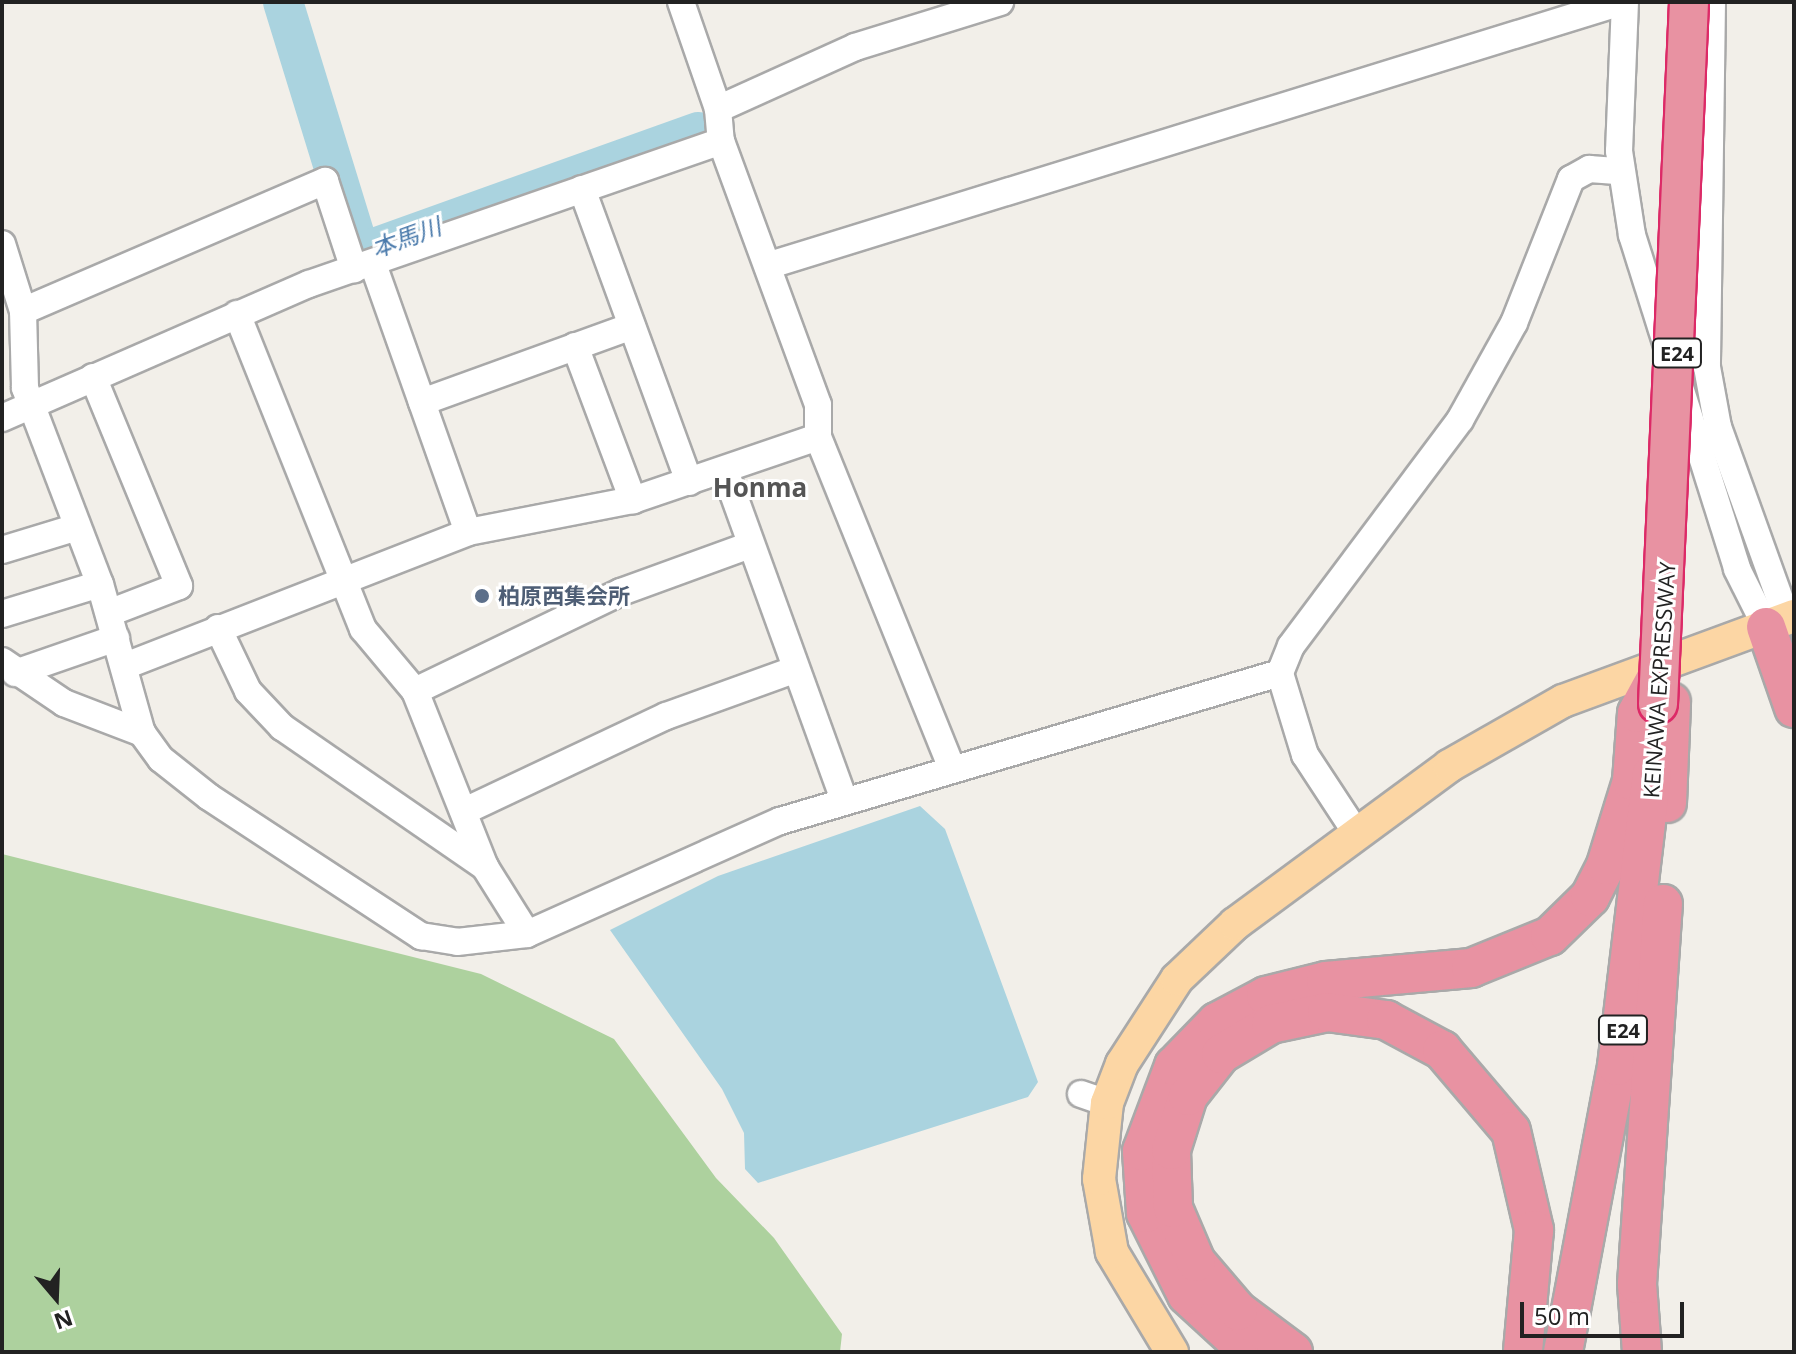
<!DOCTYPE html>
<html>
<head>
<meta charset="utf-8">
<style>
  body { margin:0 }
  #map { position:relative; width:1796px; height:1354px; overflow:hidden; background:#f2efe9; font-family:"Open Sans","Noto Sans JP",sans-serif }
  div>[style] { position:absolute }
  .forest>* { inset:0; background:#add19e }
  .water>* { inset:0; background:#aad3df }
  .river>* { height:40px; margin:-20px; padding:0 20px; transform-origin:20px; border-radius:20px; background:#aad3df }
  .roads { filter:drop-shadow(2px 0 #a9a9a9) drop-shadow(-2px 0 #a9a9a9) drop-shadow(0 2px #a9a9a9) drop-shadow(0 -2px #a9a9a9) }
  .minor>* { height:26px; margin:-13px; padding:0 13px; transform-origin:13px; border-radius:13px; background:#fff }
  .major>* { height:32px; margin:-16px; padding:0 16px; transform-origin:16px; border-radius:16px; background:#fcd6a4 }
  .highway>* { height:38px; margin:-19px; padding:0 19px; transform-origin:19px; border-radius:19px; background:#e892a2 }
  .bridges { filter:drop-shadow(2px 0 #dc2a67) drop-shadow(-2px 0 #dc2a67) drop-shadow(0 2px #dc2a67) drop-shadow(0 -2px #dc2a67) }
  .highway-bridge>* { height:38px; margin:-19px; padding:0 19px; transform-origin:19px; border-radius:19px; background:#e892a2 }
  .dots>* { width:22px; height:22px; translate:-50% -50%; box-sizing:border-box; border:4px solid #fff; border-radius:50% }
  span { translate:-50% -50%; white-space:nowrap; text-align:center; line-height:1.15; -webkit-text-stroke:6px #fff; paint-order:stroke }
  .shield-label span { padding:2px 6px; background:#fff; border:2px solid; border-radius:6px; -webkit-text-stroke-width:0 }
  .shield-label { font-size:20px; color:#222; font-weight:700 }
  .service-label { font-size:22px; color:#4e5e75; font-weight:700 }
  .left { translate:0 -50%; text-align:left }
  .street-label { font-size:22px; color:#222 }
  .water-label { font-size:24px; color:#4a7aab; font-style:italic }
  .quarter-label { font-size:26px; color:#555; font-weight:700 }
  .frame { position:absolute; inset:0; border:4px solid #222; pointer-events:none }
  .north { position:absolute; left:16px; top:1258px; width:80px; height:80px; -webkit-text-stroke:6px #fff; paint-order:stroke; rotate:161deg; font-size:22px; font-weight:700; line-height:32px; text-align:center; color:#222 }
  .north::after { content:''; display:block; margin:auto; width:28px; height:36px; background:#222; clip-path:polygon(50% 0,100% 100%,50% 72%,0 100%) }
  .scale { position:absolute; left:1520px; top:1302px; width:164px; height:36px; box-sizing:border-box; border:4px solid #222; border-top:0; padding-left:10px; font-size:24px; line-height:28px; white-space:nowrap; color:#222; -webkit-text-stroke:6px #fff; paint-order:stroke }
</style>
</head>
<body>
<div id="map">
  <div class="forest">
    <div style="clip-path:polygon(2px 854px,481px 974px,614px 1039px,716px 1178px,774px 1238px,842px 1334px,840px 1352px,2px 1352px)"></div>
  </div>
  <div class="water">
    <div style="clip-path:polygon(920px 806px,945px 829px,1038px 1082px,1028px 1097px,758px 1183px,745px 1169px,744px 1133px,722px 1089px,610px 930px,718px 876px)"></div>
  </div>
  <div class="river">
    <div style="left:283px;top:2px;width:263px;rotate:72.9deg"></div>
    <div style="left:360px;top:253px;width:359px;rotate:-19.7deg"></div>
  </div>
  <div class="roads">
    <div class="minor">
      <div style="left:681px;top:2px;width:113px;rotate:70.9deg"></div>
      <div style="left:718px;top:109px;width:32px;rotate:85deg"></div>
      <div style="left:721px;top:141px;width:281px;rotate:69.8deg"></div>
      <div style="left:818px;top:405px;width:32px;rotate:90deg"></div>
      <div style="left:818px;top:437px;width:355px;rotate:68deg"></div>
      <div style="left:1625px;top:2px;width:149px;rotate:92.3deg"></div>
      <div style="left:1619px;top:151px;width:85px;rotate:81.2deg"></div>
      <div style="left:1632px;top:235px;width:350px;rotate:72.5deg"></div>
      <div style="left:1737px;top:569px;width:65px;rotate:63.4deg"></div>
      <div style="left:1712px;top:2px;width:365px;rotate:90.8deg"></div>
      <div style="left:1707px;top:367px;width:61px;rotate:79.6deg"></div>
      <div style="left:1718px;top:427px;width:204px;rotate:70.2deg"></div>
      <div style="left:718px;top:109px;width:150px;rotate:-24.3deg"></div>
      <div style="left:855px;top:47px;width:152px;rotate:-17.2deg"></div>
      <div style="left:582px;top:189px;width:312px;rotate:69.9deg"></div>
      <div style="left:2px;top:244px;width:70px;rotate:72.6deg"></div>
      <div style="left:23px;top:311px;width:77px;rotate:88.5deg"></div>
      <div style="left:25px;top:388px;width:210px;rotate:69.1deg"></div>
      <div style="left:100px;top:584px;width:155px;rotate:74.3deg"></div>
      <div style="left:142px;top:733px;width:32px;rotate:54deg"></div>
      <div style="left:161px;top:759px;width:61px;rotate:38.4deg"></div>
      <div style="left:209px;top:797px;width:254px;rotate:33.3deg"></div>
      <div style="left:421px;top:936px;width:36px;rotate:9deg"></div>
      <div style="left:457px;top:942px;width:70px;rotate:-6.5deg"></div>
      <div style="left:527px;top:934px;width:277px;rotate:-24.1deg"></div>
      <div style="left:780px;top:821px;width:521px;rotate:-16.49deg"></div>
      <div style="left:373px;top:264px;width:284px;rotate:70.5deg"></div>
      <div style="left:770px;top:265px;width:891px;rotate:-17.17deg"></div>
      <div style="left:23px;top:311px;width:329px;rotate:-23.3deg"></div>
      <div style="left:325px;top:181px;width:93px;rotate:71.8deg"></div>
      <div style="left:237px;top:314px;width:339px;rotate:68.2deg"></div>
      <div style="left:363px;top:629px;width:81px;rotate:50deg"></div>
      <div style="left:415px;top:691px;width:189px;rotate:68.3deg"></div>
      <div style="left:485px;top:867px;width:79px;rotate:57.9deg"></div>
      <div style="left:575px;top:346px;width:165px;rotate:69.4deg"></div>
      <div style="left:93px;top:377px;width:226px;rotate:67.6deg"></div>
      <div style="left:179px;top:586px;width:75px;rotate:158.9deg"></div>
      <div style="left:422px;top:402px;width:223px;rotate:-19.9deg"></div>
      <div style="left:2px;top:418px;width:335px;rotate:-23.6deg"></div>
      <div style="left:309px;top:284px;width:436px;rotate:-19.1deg"></div>
      <div style="left:725px;top:471px;width:350px;rotate:70.1deg"></div>
      <div style="left:2px;top:550px;width:78px;rotate:-17deg"></div>
      <div style="left:2px;top:614px;width:102px;rotate:-17deg"></div>
      <div style="left:218px;top:628px;width:70px;rotate:64.5deg"></div>
      <div style="left:248px;top:691px;width:50px;rotate:46.6deg"></div>
      <div style="left:282px;top:727px;width:247px;rotate:34.6deg"></div>
      <div style="left:2px;top:661px;width:75px;rotate:34.1deg"></div>
      <div style="left:64px;top:703px;width:84px;rotate:21deg"></div>
      <div style="left:125px;top:666px;width:368px;rotate:-21.3deg"></div>
      <div style="left:468px;top:532px;width:168px;rotate:-11deg"></div>
      <div style="left:633px;top:500px;width:195px;rotate:-18.8deg"></div>
      <div style="left:15px;top:673px;width:107px;rotate:-19.1deg"></div>
      <div style="left:415px;top:691px;width:229px;rotate:-25.7deg"></div>
      <div style="left:621px;top:592px;width:137px;rotate:-20deg"></div>
      <div style="left:467px;top:810px;width:220px;rotate:-25.3deg"></div>
      <div style="left:666px;top:716px;width:136px;rotate:-19.8deg"></div>
      <div style="left:1355px;top:831px;width:91px;rotate:-123.3deg"></div>
      <div style="left:1305px;top:755px;width:86px;rotate:-107deg"></div>
      <div style="left:1280px;top:673px;width:29px;rotate:-68deg"></div>
      <div style="left:1291px;top:646px;width:282px;rotate:-53.2deg"></div>
      <div style="left:1460px;top:420px;width:111px;rotate:-60.9deg"></div>
      <div style="left:1514px;top:323px;width:155px;rotate:-68.4deg"></div>
      <div style="left:1571px;top:179px;width:21px;rotate:-29deg"></div>
      <div style="left:1589px;top:169px;width:31px;rotate:4deg"></div>
      <div style="left:1081px;top:1094px;width:28px;rotate:19deg"></div>
    </div>
    <div class="major">
      <div style="left:1172px;top:1352px;width:117px;rotate:-121deg"></div>
      <div style="left:1112px;top:1252px;width:74px;rotate:-100.1deg"></div>
      <div style="left:1099px;top:1179px;width:76px;rotate:-84deg"></div>
      <div style="left:1107px;top:1103px;width:42px;rotate:-69deg"></div>
      <div style="left:1122px;top:1064px;width:101px;rotate:-57.1deg"></div>
      <div style="left:1177px;top:979px;width:80px;rotate:-43.5deg"></div>
      <div style="left:1235px;top:924px;width:266px;rotate:-36.4deg"></div>
      <div style="left:1449px;top:766px;width:131px;rotate:-29.7deg"></div>
      <div style="left:1563px;top:701px;width:246px;rotate:-20.2deg"></div>
    </div>
    <div class="highway">
      <div style="left:1766px;top:627px;width:86px;rotate:70.9deg"></div>
      <div style="left:1667px;top:803px;width:101px;rotate:-87.7deg"></div>
      <div style="left:1249px;top:1352px;width:84px;rotate:-137.4deg"></div>
      <div style="left:1187px;top:1295px;width:92px;rotate:-116.6deg"></div>
      <div style="left:1146px;top:1213px;width:62px;rotate:-93.7deg"></div>
      <div style="left:1142px;top:1151px;width:91px;rotate:-69.4deg"></div>
      <div style="left:1174px;top:1066px;width:62px;rotate:-45.7deg"></div>
      <div style="left:1217px;top:1022px;width:55px;rotate:-28deg"></div>
      <div style="left:1266px;top:996px;width:62px;rotate:-14deg"></div>
      <div style="left:1326px;top:981px;width:146px;rotate:-5.1deg"></div>
      <div style="left:1471px;top:968px;width:85px;rotate:-22.1deg"></div>
      <div style="left:1550px;top:936px;width:56px;rotate:-44.3deg"></div>
      <div style="left:1590px;top:897px;width:36px;rotate:-63deg"></div>
      <div style="left:1606px;top:865px;width:88px;rotate:-72.8deg"></div>
      <div style="left:1632px;top:781px;width:68px;rotate:-85.8deg"></div>
      <div style="left:1637px;top:713px;width:50px;rotate:-61.4deg"></div>
      <div style="left:1293px;top:1352px;width:69px;rotate:-143.3deg"></div>
      <div style="left:1238px;top:1311px;width:65px;rotate:-130.6deg"></div>
      <div style="left:1196px;top:1262px;width:59px;rotate:-113.1deg"></div>
      <div style="left:1173px;top:1208px;width:58px;rotate:-92deg"></div>
      <div style="left:1171px;top:1150px;width:57px;rotate:-72.5deg"></div>
      <div style="left:1188px;top:1096px;width:53px;rotate:-51.8deg"></div>
      <div style="left:1221px;top:1054px;width:58px;rotate:-31deg"></div>
      <div style="left:1271px;top:1024px;width:57px;rotate:-12.1deg"></div>
      <div style="left:1327px;top:1012px;width:60px;rotate:7.7deg"></div>
      <div style="left:1386px;top:1020px;width:64px;rotate:28.2deg"></div>
      <div style="left:1442px;top:1050px;width:106px;rotate:49.6deg"></div>
      <div style="left:1511px;top:1131px;width:102px;rotate:76.9deg"></div>
      <div style="left:1534px;top:1230px;width:122px;rotate:95.2deg"></div>
      <div style="left:1563px;top:1352px;width:291px;rotate:-79.3deg"></div>
      <div style="left:1617px;top:1066px;width:294px;rotate:-83.2deg"></div>
      <div style="left:1642px;top:1352px;width:68px;rotate:-94.2deg"></div>
      <div style="left:1637px;top:1284px;width:381px;rotate:-86.1deg"></div>
    </div>
  </div>
  <div class="bridges">
    <div class="highway-bridge">
      <div style="left:1658px;top:704px;width:703px;rotate:-87.47deg"></div>
    </div>
  </div>
  <div class="dots">
    <div style="left:482px;top:596px;background:#5c6f8a"></div>
  </div>
  <div class="shield-label">
    <span style="left:1677px;top:353px">E24</span>
    <span style="left:1623px;top:1030px">E24</span>
  </div>
  <div class="service-label">
    <span class="left" style="left:498px;top:596px">柏原西集会所</span>
  </div>
  <div class="street-label">
    <span style="left:1659px;top:680px;rotate:-86deg">KEINAWA EXPRESSWAY</span>
  </div>
  <div class="water-label">
    <span style="left:406px;top:237px;rotate:-20deg">本馬川</span>
  </div>
  <div class="quarter-label">
    <span style="left:760px;top:488px">Honma</span>
  </div>
  <div class="frame"></div>
  <div class="north">N</div>
  <div class="scale">50 m</div>
</div>
</body>
</html>
